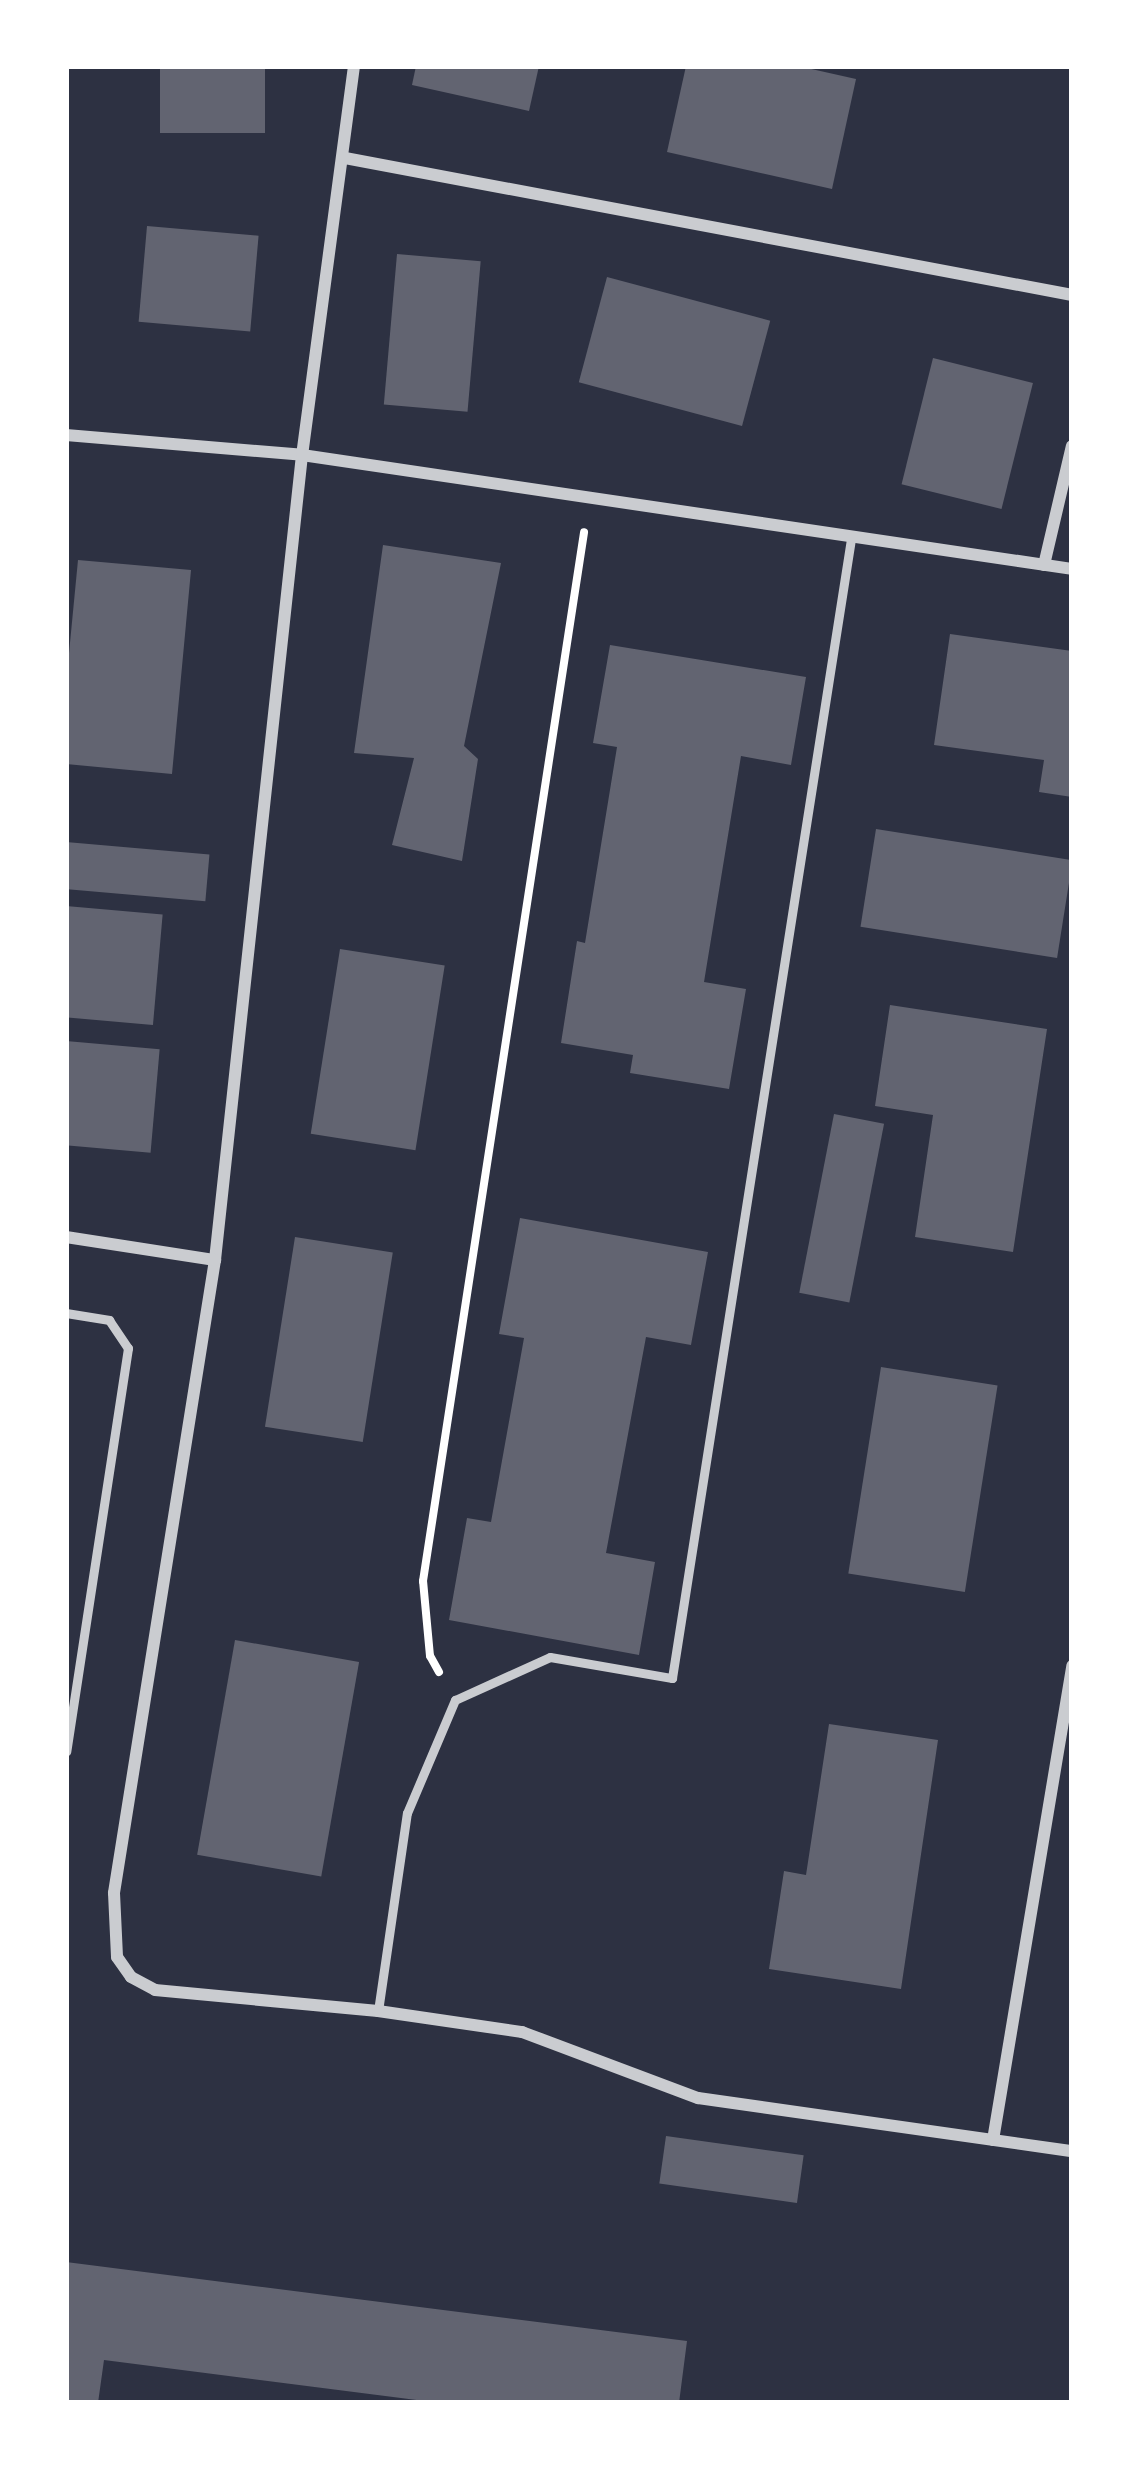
<!DOCTYPE html>
<html>
<head>
<meta charset="utf-8">
<style>
  body { margin:0 }
  #map { position:relative; width:1138px; height:2469px; overflow:hidden; background:#2d3142; font-family:"Roboto Condensed",sans-serif }
  div>[style] { position:absolute }
  .building>* { inset:0; background:#626471; transform-origin:0 0 }
  .path>* { height:8px; margin:-4px; padding:0 4px; transform-origin:4px; border-radius:4px; background:#fff }
  .service>* { height:9px; margin:-4.5px; padding:0 4.5px; transform-origin:4.5px; border-radius:4.5px; background:#caccd0 }
  .minor>* { height:12px; margin:-6px; padding:0 6px; transform-origin:6px; border-radius:6px; background:#caccd0 }
  span { translate:-50% -50%; white-space:nowrap; text-align:center; line-height:1.15; -webkit-text-stroke:9px #fff; paint-order:stroke }
  .frame { position:absolute; inset:0; border:69px solid #fff; pointer-events:none }
</style>
</head>
<body>
<div id="map">
  <div class="building">
    <div style="left:160px;top:66px;width:105px;height:67px"></div>
    <div style="clip-path:polygon(416px 66px,539px 66px,529px 111px,412px 85px)"></div>
    <div style="clip-path:polygon(686px 66px,798px 66px,856px 79px,832px 189px,667px 152px)"></div>
    <div style="left:147px;top:226px;width:112px;height:96px;rotate:5deg"></div>
    <div style="left:397px;top:254px;width:84px;height:151px;rotate:5deg"></div>
    <div style="left:607px;top:277px;width:169px;height:109px;rotate:15deg"></div>
    <div style="left:933px;top:358px;width:103px;height:130px;rotate:14deg"></div>
    <div style="clip-path:polygon(383px 545px,501px 563px,464px 746px,478px 759px,462px 861px,392px 845px,414px 758px,354px 753px)"></div>
    <div style="clip-path:polygon(78px 560px,191px 570px,172px 774px,66px 764px,66px 684px)"></div>
    <div style="clip-path:polygon(950px 634px,1072px 651px,1072px 797px,1039px 792px,1044px 760px,934px 745px)"></div>
    <div style="clip-path:polygon(610px 645px,806px 677px,791px 765px,741px 756px,704px 982px,746px 989px,729px 1089px,630px 1073px,633px 1055px,561px 1043px,577px 941px,585px 943px,617px 747px,593px 743px)"></div>
    <div style="left:876px;top:829px;width:199px;height:99px;rotate:9deg"></div>
    <div style="left:66px;top:842px;width:144px;height:47px;rotate:5deg"></div>
    <div style="left:66px;top:906px;width:97px;height:111px;rotate:5deg"></div>
    <div style="left:340px;top:949px;width:106px;height:187px;rotate:9deg"></div>
    <div style="clip-path:polygon(890px 1005px,1047px 1029px,1013px 1252px,915px 1237px,933px 1115px,875px 1106px)"></div>
    <div style="left:66px;top:1041px;width:94px;height:104px;rotate:5deg"></div>
    <div style="left:834px;top:1114px;width:51px;height:182px;rotate:11deg"></div>
    <div style="clip-path:polygon(520px 1218px,708px 1252px,691px 1345px,646px 1337px,606px 1553px,655px 1562px,639px 1655px,449px 1620px,467px 1518px,491px 1522px,524px 1338px,499px 1334px)"></div>
    <div style="left:295px;top:1237px;width:99px;height:192px;rotate:9deg"></div>
    <div style="left:881px;top:1367px;width:118px;height:209px;rotate:9deg"></div>
    <div style="left:235px;top:1640px;width:126px;height:218px;rotate:10deg"></div>
    <div style="clip-path:polygon(829px 1724px,938px 1740px,901px 1989px,769px 1969px,784px 1871px,806px 1875px)"></div>
    <div style="left:666px;top:2136px;width:139px;height:48px;rotate:8deg"></div>
    <div style="clip-path:polygon(66px 2262px,687px 2341px,679px 2403px,440px 2403px,104px 2360px,98px 2403px,66px 2403px)"></div>
  </div>
  <div class="path">
    <div style="left:439px;top:1672px;width:18px;rotate:-119deg"></div>
    <div style="left:430px;top:1656px;width:75px;rotate:-95.3deg"></div>
    <div style="left:423px;top:1581px;width:1061px;rotate:-81.27deg"></div>
  </div>
  <div class="service">
    <div style="left:66px;top:1313px;width:44px;rotate:9.2deg"></div>
    <div style="left:109px;top:1320px;width:34px;rotate:56deg"></div>
    <div style="left:128px;top:1348px;width:408px;rotate:98.7deg"></div>
    <div style="left:378px;top:2011px;width:200px;rotate:-81.7deg"></div>
    <div style="left:407px;top:1813px;width:123px;rotate:-67deg"></div>
    <div style="left:455px;top:1700px;width:104px;rotate:-24.4deg"></div>
    <div style="left:550px;top:1657px;width:124px;rotate:9.8deg"></div>
    <div style="left:672px;top:1678px;width:1153px;rotate:-81.07deg"></div>
  </div>
  <div class="minor">
    <div style="left:354px;top:66px;width:392px;rotate:97.6deg"></div>
    <div style="left:302px;top:455px;width:810px;rotate:96.17deg"></div>
    <div style="left:215px;top:1260px;width:641px;rotate:99.07deg"></div>
    <div style="left:114px;top:1893px;width:64px;rotate:87.3deg"></div>
    <div style="left:117px;top:1957px;width:24px;rotate:55deg"></div>
    <div style="left:131px;top:1977px;width:27px;rotate:28deg"></div>
    <div style="left:155px;top:1990px;width:224px;rotate:5.4deg"></div>
    <div style="left:378px;top:2011px;width:146px;rotate:8.3deg"></div>
    <div style="left:522px;top:2032px;width:188px;rotate:20.6deg"></div>
    <div style="left:698px;top:2098px;width:378px;rotate:8.1deg"></div>
    <div style="left:345px;top:158px;width:740px;rotate:10.67deg"></div>
    <div style="left:66px;top:435px;width:237px;rotate:4.8deg"></div>
    <div style="left:302px;top:455px;width:778px;rotate:8.42deg"></div>
    <div style="left:1044px;top:565px;width:122px;rotate:-76.8deg"></div>
    <div style="left:66px;top:1237px;width:151px;rotate:8.8deg"></div>
    <div style="left:993px;top:2140px;width:481px;rotate:-80.5deg"></div>
  </div>
  <div class="frame"></div>
</div>
</body>
</html>
